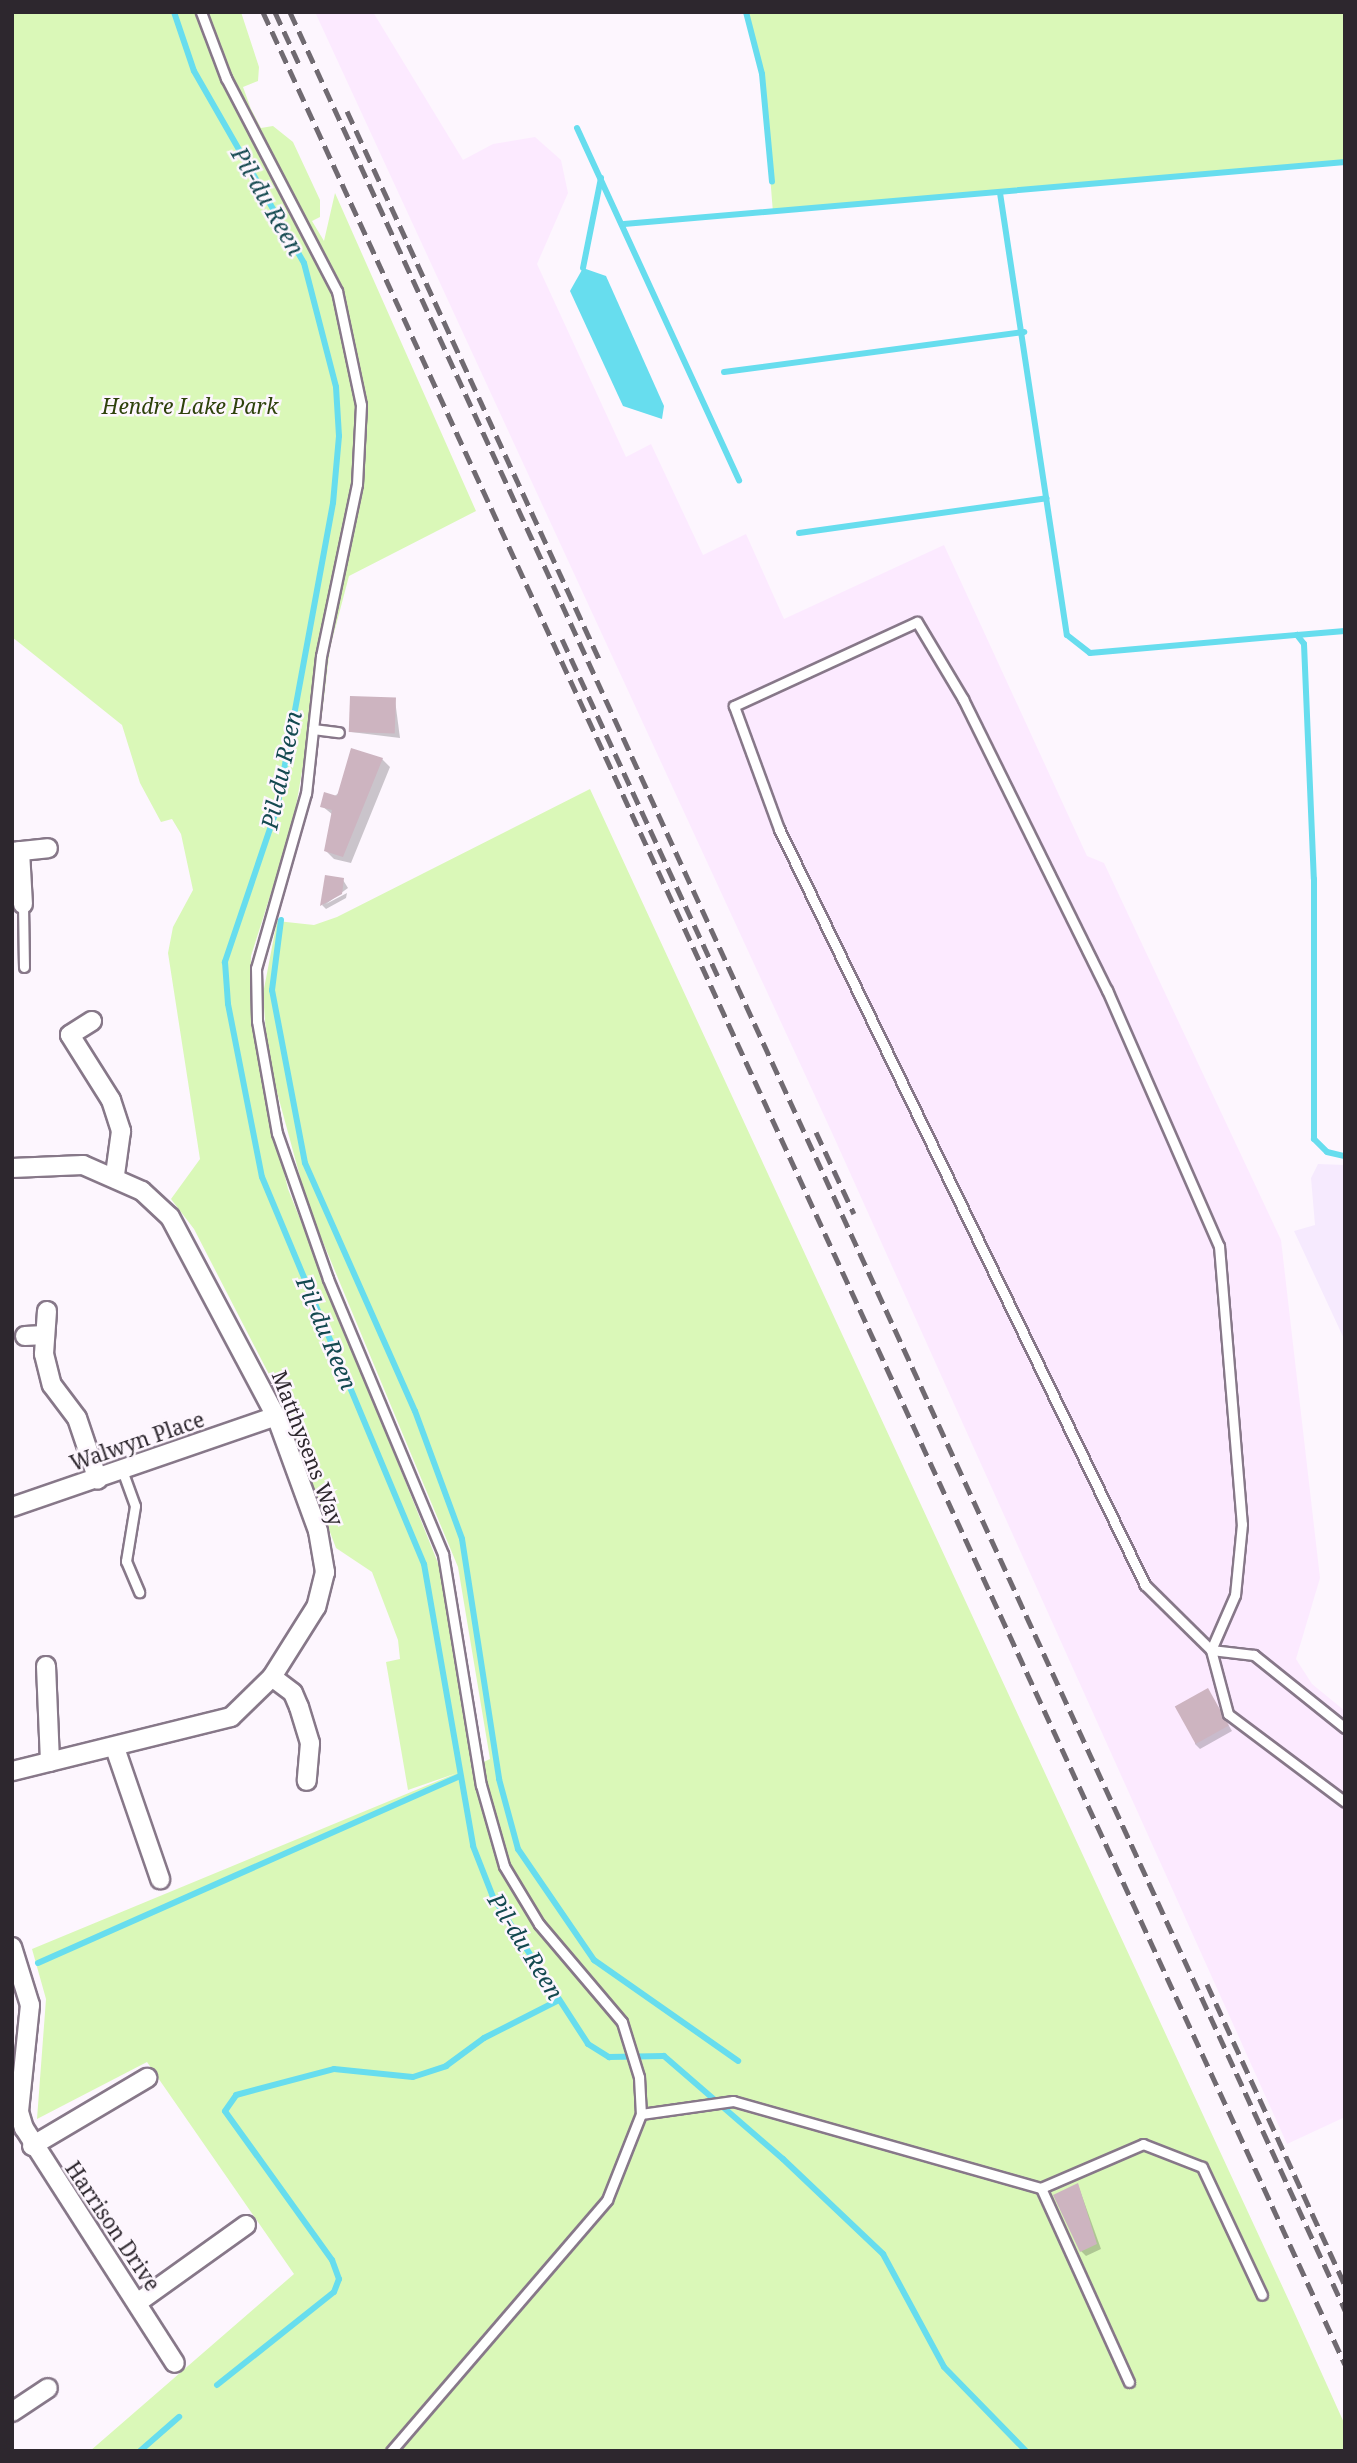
<!DOCTYPE html>
<html>
<head>
<meta charset="utf-8">
<style>
  body { margin:0 }
  #map { position:relative; width:1357px; height:2463px; overflow:hidden; background:#fdf6fe; font-family:"Noto Serif",serif }
  div>[style] { position:absolute }
  .commercial>* { inset:0; background:#f6eafe }
  .built>* { inset:0; background:#fceaff }
  .green>* { inset:0; background:#daf8b8 }
  .water>* { inset:0; background:#67ddee }
  .shadow>* { inset:0; background:#0003 }
  .stream>* { height:6px; margin:-3px; padding:0 3px; transform-origin:3px; border-radius:3px; background:#67ddee }
  .building>* { inset:0; background:#cdb4c0; transform-origin:0 0 }
  .roads { filter:drop-shadow(2px 0 #877889) drop-shadow(-2px 0 #877889) drop-shadow(0 2px #877889) drop-shadow(0 -2px #877889) }
  .service>* { height:9px; margin:-4.5px; padding:0 4.5px; transform-origin:4.5px; border-radius:4.5px; background:#fff }
  .minor>* { height:18px; margin:-9px; padding:0 9px; transform-origin:9px; border-radius:9px; background:#fff }
  .rail>* { height:5px; margin-top:-2.5px; transform-origin:0; background:repeating-linear-gradient(90deg,#706a71 0 14px,transparent 0 21px) }
  span { translate:-50% -50%; white-space:nowrap; text-align:center; line-height:1.15; -webkit-text-stroke:5px #fdf6fe; paint-order:stroke }
  .park-label { font-size:21px; color:#2e420b; font-style:italic }
  .street-label { font-size:21px; color:#2d272e }
  .water-label { font-size:23px; color:#144950; font-style:italic }
  .frame { position:absolute; inset:0; border:14px solid #2d272e; pointer-events:none }
</style>
</head>
<body>
<div id="map">
  <div class="commercial">
    <div style="clip-path:polygon(1318px 1164px,1345px 1165px,1345px 1341px,1294px 1231px,1315px 1225px,1311px 1178px)"></div>
  </div>
  <div class="built">
    <div style="clip-path:polygon(315px 12px,373px 12px,463px 160px,493px 144px,535px 137px,561px 160px,568px 193px,537px 264px,626px 457px,651px 444px,703px 555px,746px 534px,784px 619px,944px 545px,1087px 856px,1104px 863px,1281px 1240px,1320px 1578px,1296px 1659px,1312px 1684px,1345px 1711px,1345px 2117px,1287px 2144px,833px 1135px)"></div>
  </div>
  <div class="green">
    <div style="clip-path:polygon(12px 12px,241px 12px,259px 67px,258px 81px,243px 87px,251px 109px,261px 128px,273px 126px,293px 142px,320px 200px,320px 217px,312px 221px,324px 241px,335px 193px,476px 511px,349px 576px,330px 648px,322px 714px,312px 713px,293px 824px,251px 956px,250px 994px,263px 1085px,288px 1189px,448px 1588px,475px 1766px,490px 1759px,458px 1567px,308px 1206px,268px 1059px,263px 994px,277px 921px,314px 925px,337px 917px,590px 789px,1290px 2303px,1345px 2425px,1345px 2451px,90px 2451px,294px 2274px,147px 2062px,37px 2119px,46px 1999px,32px 1949px,457px 1773px,408px 1790px,386px 1662px,400px 1659px,398px 1640px,372px 1572px,336px 1548px,275px 1386px,194px 1229px,171px 1199px,200px 1159px,168px 953px,173px 927px,193px 890px,181px 834px,172px 819px,161px 822px,140px 783px,122px 725px,12px 637px)"></div>
    <div style="clip-path:polygon(746px 12px,1345px 12px,1345px 162px,773px 213px,762px 74px)"></div>
  </div>
  <div class="water">
    <div style="clip-path:polygon(583px 268px,606px 276px,664px 406px,662px 419px,623px 406px,570px 291px)"></div>
  </div>
  <div class="shadow">
    <div style="clip-path:polygon(395px 700px,400px 738px,351px 732px)"></div>
    <div style="clip-path:polygon(382px 759px,390px 767px,351px 863px,334px 859px,326px 851px,333px 815px,322px 806px)"></div>
    <div style="clip-path:polygon(343px 880px,348px 888px,326px 904px,347px 893px,346px 898px,326px 909px,322px 905px)"></div>
    <div style="clip-path:polygon(1208px 1690px,1232px 1731px,1200px 1749px,1195px 1744px)"></div>
    <div style="clip-path:polygon(1078px 2185px,1101px 2249px,1086px 2256px,1081px 2251px)"></div>
  </div>
  <div class="stream">
    <div style="left:174px;top:12px;width:62px;rotate:71.3deg"></div>
    <div style="left:194px;top:71px;width:221px;rotate:60.2deg"></div>
    <div style="left:304px;top:263px;width:128px;rotate:75.5deg"></div>
    <div style="left:336px;top:387px;width:49px;rotate:86.5deg"></div>
    <div style="left:339px;top:436px;width:67px;rotate:95.1deg"></div>
    <div style="left:333px;top:503px;width:310px;rotate:100.4deg"></div>
    <div style="left:277px;top:808px;width:163px;rotate:108.7deg"></div>
    <div style="left:225px;top:962px;width:42px;rotate:85.9deg"></div>
    <div style="left:228px;top:1004px;width:176px;rotate:78.9deg"></div>
    <div style="left:262px;top:1177px;width:420px;rotate:67.3deg"></div>
    <div style="left:424px;top:1564px;width:286px;rotate:80.1deg"></div>
    <div style="left:473px;top:1846px;width:55px;rotate:68.6deg"></div>
    <div style="left:493px;top:1897px;width:175px;rotate:57.1deg"></div>
    <div style="left:588px;top:2044px;width:25px;rotate:32deg"></div>
    <div style="left:609px;top:2057px;width:55px;rotate:-1deg"></div>
    <div style="left:664px;top:2056px;width:157px;rotate:40.9deg"></div>
    <div style="left:783px;top:2159px;width:138px;rotate:43.5deg"></div>
    <div style="left:883px;top:2254px;width:128px;rotate:61.6deg"></div>
    <div style="left:944px;top:2367px;width:117px;rotate:45.7deg"></div>
    <div style="left:746px;top:12px;width:64px;rotate:75.5deg"></div>
    <div style="left:762px;top:74px;width:108px;rotate:84.7deg"></div>
    <div style="left:577px;top:128px;width:388px;rotate:65.3deg"></div>
    <div style="left:1000px;top:193px;width:447px;rotate:81.4deg"></div>
    <div style="left:1067px;top:635px;width:29px;rotate:38deg"></div>
    <div style="left:1090px;top:653px;width:208px;rotate:-5deg"></div>
    <div style="left:1297px;top:635px;width:11px;rotate:52deg"></div>
    <div style="left:1304px;top:644px;width:235px;rotate:87.6deg"></div>
    <div style="left:1314px;top:879px;width:260px;rotate:90deg"></div>
    <div style="left:1314px;top:1139px;width:18px;rotate:45deg"></div>
    <div style="left:1327px;top:1152px;width:18px;rotate:13deg"></div>
    <div style="left:624px;top:224px;width:724px;rotate:-4.91deg"></div>
    <div style="left:583px;top:268px;width:92px;rotate:-78.7deg"></div>
    <div style="left:724px;top:372px;width:303px;rotate:-7.6deg"></div>
    <div style="left:799px;top:533px;width:250px;rotate:-8deg"></div>
    <div style="left:1297px;top:635px;width:48px;rotate:-4.8deg"></div>
    <div style="left:281px;top:920px;width:71px;rotate:97.3deg"></div>
    <div style="left:272px;top:990px;width:176px;rotate:79.2deg"></div>
    <div style="left:305px;top:1163px;width:271px;rotate:66.1deg"></div>
    <div style="left:415px;top:1411px;width:136px;rotate:69.8deg"></div>
    <div style="left:462px;top:1539px;width:243px;rotate:81.2deg"></div>
    <div style="left:499px;top:1779px;width:73px;rotate:74.8deg"></div>
    <div style="left:518px;top:1849px;width:135px;rotate:55.6deg"></div>
    <div style="left:594px;top:1960px;width:176px;rotate:35deg"></div>
    <div style="left:38px;top:1963px;width:461px;rotate:-23.9deg"></div>
    <div style="left:217px;top:2385px;width:149px;rotate:-38.5deg"></div>
    <div style="left:334px;top:2292px;width:14px;rotate:-69deg"></div>
    <div style="left:339px;top:2279px;width:20px;rotate:-110deg"></div>
    <div style="left:332px;top:2260px;width:183px;rotate:-125.7deg"></div>
    <div style="left:225px;top:2111px;width:19px;rotate:-55deg"></div>
    <div style="left:236px;top:2095px;width:101px;rotate:-14.9deg"></div>
    <div style="left:334px;top:2069px;width:79px;rotate:5.8deg"></div>
    <div style="left:413px;top:2077px;width:35px;rotate:-18deg"></div>
    <div style="left:446px;top:2066px;width:47px;rotate:-36.4deg"></div>
    <div style="left:484px;top:2038px;width:84px;rotate:-26.9deg"></div>
    <div style="left:140px;top:2451px;width:52px;rotate:-41.1deg"></div>
  </div>
  <div class="building">
    <div style="left:350px;top:696px;width:46px;height:36px;rotate:2deg"></div>
    <div style="clip-path:polygon(351px 748px,383px 758px,343px 857px,324px 851px,332px 810px,320px 807px,324px 792px,337px 796px)"></div>
    <div style="clip-path:polygon(325px 875px,344px 878px,342px 894px,320px 906px)"></div>
    <div style="left:1208px;top:1688px;width:43px;height:38px;rotate:61deg"></div>
    <div style="clip-path:polygon(1078px 2183px,1097px 2244px,1080px 2252px,1053px 2195px)"></div>
  </div>
  <div class="roads">
    <div class="service">
      <div style="left:201px;top:12px;width:71px;rotate:69.3deg"></div>
      <div style="left:226px;top:78px;width:240px;rotate:62.5deg"></div>
      <div style="left:337px;top:291px;width:116px;rotate:78.1deg"></div>
      <div style="left:361px;top:405px;width:79px;rotate:92.9deg"></div>
      <div style="left:357px;top:484px;width:176px;rotate:101.8deg"></div>
      <div style="left:321px;top:656px;width:138px;rotate:96.2deg"></div>
      <div style="left:306px;top:793px;width:182px;rotate:105.9deg"></div>
      <div style="left:256px;top:968px;width:53px;rotate:88.9deg"></div>
      <div style="left:257px;top:1021px;width:114px;rotate:79.9deg"></div>
      <div style="left:277px;top:1133px;width:155px;rotate:70.7deg"></div>
      <div style="left:328px;top:1279px;width:298px;rotate:67.3deg"></div>
      <div style="left:443px;top:1554px;width:234px;rotate:80.7deg"></div>
      <div style="left:481px;top:1785px;width:84px;rotate:74.1deg"></div>
      <div style="left:504px;top:1866px;width:68px;rotate:58.9deg"></div>
      <div style="left:539px;top:1924px;width:128px;rotate:49.7deg"></div>
      <div style="left:622px;top:2022px;width:58px;rotate:72.8deg"></div>
      <div style="left:639px;top:2077px;width:37px;rotate:87deg"></div>
      <div style="left:641px;top:2114px;width:92px;rotate:111.6deg"></div>
      <div style="left:607px;top:2200px;width:331px;rotate:130.7deg"></div>
      <div style="left:917px;top:622px;width:90px;rotate:59.1deg"></div>
      <div style="left:963px;top:699px;width:325px;rotate:63.7deg"></div>
      <div style="left:1107px;top:990px;width:279px;rotate:66.4deg"></div>
      <div style="left:1219px;top:1246px;width:279px;rotate:85.3deg"></div>
      <div style="left:1242px;top:1524px;width:71px;rotate:95.6deg"></div>
      <div style="left:1235px;top:1595px;width:60px;rotate:113.6deg"></div>
      <div style="left:1211px;top:1650px;width:93px;rotate:-135.4deg"></div>
      <div style="left:1145px;top:1585px;width:840px;rotate:-115.83deg"></div>
      <div style="left:779px;top:829px;width:131px;rotate:-110.1deg"></div>
      <div style="left:734px;top:706px;width:201px;rotate:-24.7deg"></div>
      <div style="left:313px;top:729px;width:26px;rotate:7deg"></div>
      <div style="left:23px;top:904px;width:63px;rotate:89.1deg"></div>
      <div style="left:122px;top:1470px;width:38px;rotate:70deg"></div>
      <div style="left:135px;top:1506px;width:56px;rotate:99.3deg"></div>
      <div style="left:126px;top:1561px;width:34px;rotate:67deg"></div>
      <div style="left:1345px;top:1728px;width:117px;rotate:-141.3deg"></div>
      <div style="left:1254px;top:1655px;width:43px;rotate:-173.4deg"></div>
      <div style="left:1211px;top:1650px;width:66px;rotate:75.1deg"></div>
      <div style="left:1228px;top:1714px;width:146px;rotate:36.9deg"></div>
      <div style="left:641px;top:2114px;width:93px;rotate:-8deg"></div>
      <div style="left:733px;top:2101px;width:320px;rotate:15.8deg"></div>
      <div style="left:1041px;top:2188px;width:111px;rotate:-23.3deg"></div>
      <div style="left:1143px;top:2144px;width:63px;rotate:21.3deg"></div>
      <div style="left:1202px;top:2167px;width:141px;rotate:64.9deg"></div>
      <div style="left:1041px;top:2188px;width:213px;rotate:65.6deg"></div>
    </div>
    <div class="minor">
      <div style="left:20px;top:851px;width:53px;rotate:86.8deg"></div>
      <div style="left:12px;top:852px;width:36px;rotate:-6deg"></div>
      <div style="left:92px;top:1021px;width:26px;rotate:148deg"></div>
      <div style="left:70px;top:1035px;width:77px;rotate:57.8deg"></div>
      <div style="left:111px;top:1100px;width:33px;rotate:72deg"></div>
      <div style="left:121px;top:1131px;width:44px;rotate:97.8deg"></div>
      <div style="left:12px;top:1168px;width:71px;rotate:-2.4deg"></div>
      <div style="left:83px;top:1165px;width:64px;rotate:23.8deg"></div>
      <div style="left:142px;top:1191px;width:38px;rotate:43deg"></div>
      <div style="left:170px;top:1217px;width:225px;rotate:62deg"></div>
      <div style="left:276px;top:1416px;width:122px;rotate:69.9deg"></div>
      <div style="left:318px;top:1531px;width:42px;rotate:80.3deg"></div>
      <div style="left:325px;top:1572px;width:36px;rotate:104deg"></div>
      <div style="left:316px;top:1607px;width:83px;rotate:122.2deg"></div>
      <div style="left:272px;top:1677px;width:57px;rotate:135.7deg"></div>
      <div style="left:231px;top:1717px;width:226px;rotate:166.1deg"></div>
      <div style="left:47px;top:1311px;width:43px;rotate:94deg"></div>
      <div style="left:44px;top:1354px;width:32px;rotate:76deg"></div>
      <div style="left:52px;top:1385px;width:41px;rotate:52.9deg"></div>
      <div style="left:77px;top:1418px;width:65px;rotate:71.3deg"></div>
      <div style="left:25px;top:1336px;width:20px;rotate:-3deg"></div>
      <div style="left:12px;top:1507px;width:279px;rotate:-19deg"></div>
      <div style="left:46px;top:1666px;width:96px;rotate:87.6deg"></div>
      <div style="left:272px;top:1677px;width:26px;rotate:37deg"></div>
      <div style="left:293px;top:1693px;width:15px;rotate:67deg"></div>
      <div style="left:299px;top:1707px;width:38px;rotate:73deg"></div>
      <div style="left:310px;top:1743px;width:38px;rotate:95deg"></div>
      <div style="left:115px;top:1748px;width:139px;rotate:71deg"></div>
      <div style="left:12px;top:1947px;width:61px;rotate:72.8deg"></div>
      <div style="left:30px;top:2005px;width:108px;rotate:95.9deg"></div>
      <div style="left:19px;top:2112px;width:17px;rotate:73deg"></div>
      <div style="left:24px;top:2128px;width:279px;rotate:57.3deg"></div>
      <div style="left:32px;top:2146px;width:134px;rotate:-30.6deg"></div>
      <div style="left:137px;top:2303px;width:134px;rotate:-35.6deg"></div>
      <div style="left:12px;top:2412px;width:43px;rotate:-33.7deg"></div>
    </div>
  </div>
  <div class="rail">
    <div style="left:263px;top:12px;width:2589px;rotate:65.3deg"></div>
    <div style="left:275px;top:12px;width:60px;rotate:65.2deg"></div>
    <div style="left:290px;top:12px;width:2529px;rotate:65.34deg"></div>
    <div style="left:347px;top:111px;width:605px;rotate:65.3deg"></div>
    <div style="left:562px;top:639px;width:374px;rotate:65.2deg"></div>
    <div style="left:816px;top:1132px;width:90px;rotate:65.1deg"></div>
    <div style="left:1207px;top:1984px;width:329px;rotate:65.4deg"></div>
  </div>
  <div class="park-label">
    <span style="left:190px;top:406px">Hendre Lake Park</span>
  </div>
  <div class="street-label">
    <span style="left:137px;top:1441px;rotate:-19deg">Walwyn Place</span>
    <span style="left:308px;top:1448px;rotate:69deg">Matthysens Way</span>
    <span style="left:113px;top:2226px;rotate:56deg">Harrison Drive</span>
  </div>
  <div class="water-label">
    <span style="left:268px;top:201px;rotate:60deg">Pil-du Reen</span>
    <span style="left:281px;top:770px;rotate:-78deg">Pil-du Reen</span>
    <span style="left:327px;top:1333px;rotate:67deg">Pil-du Reen</span>
    <span style="left:526px;top:1946px;rotate:58deg">Pil-du Reen</span>
  </div>
  <div class="frame"></div>
</div>
</body>
</html>
